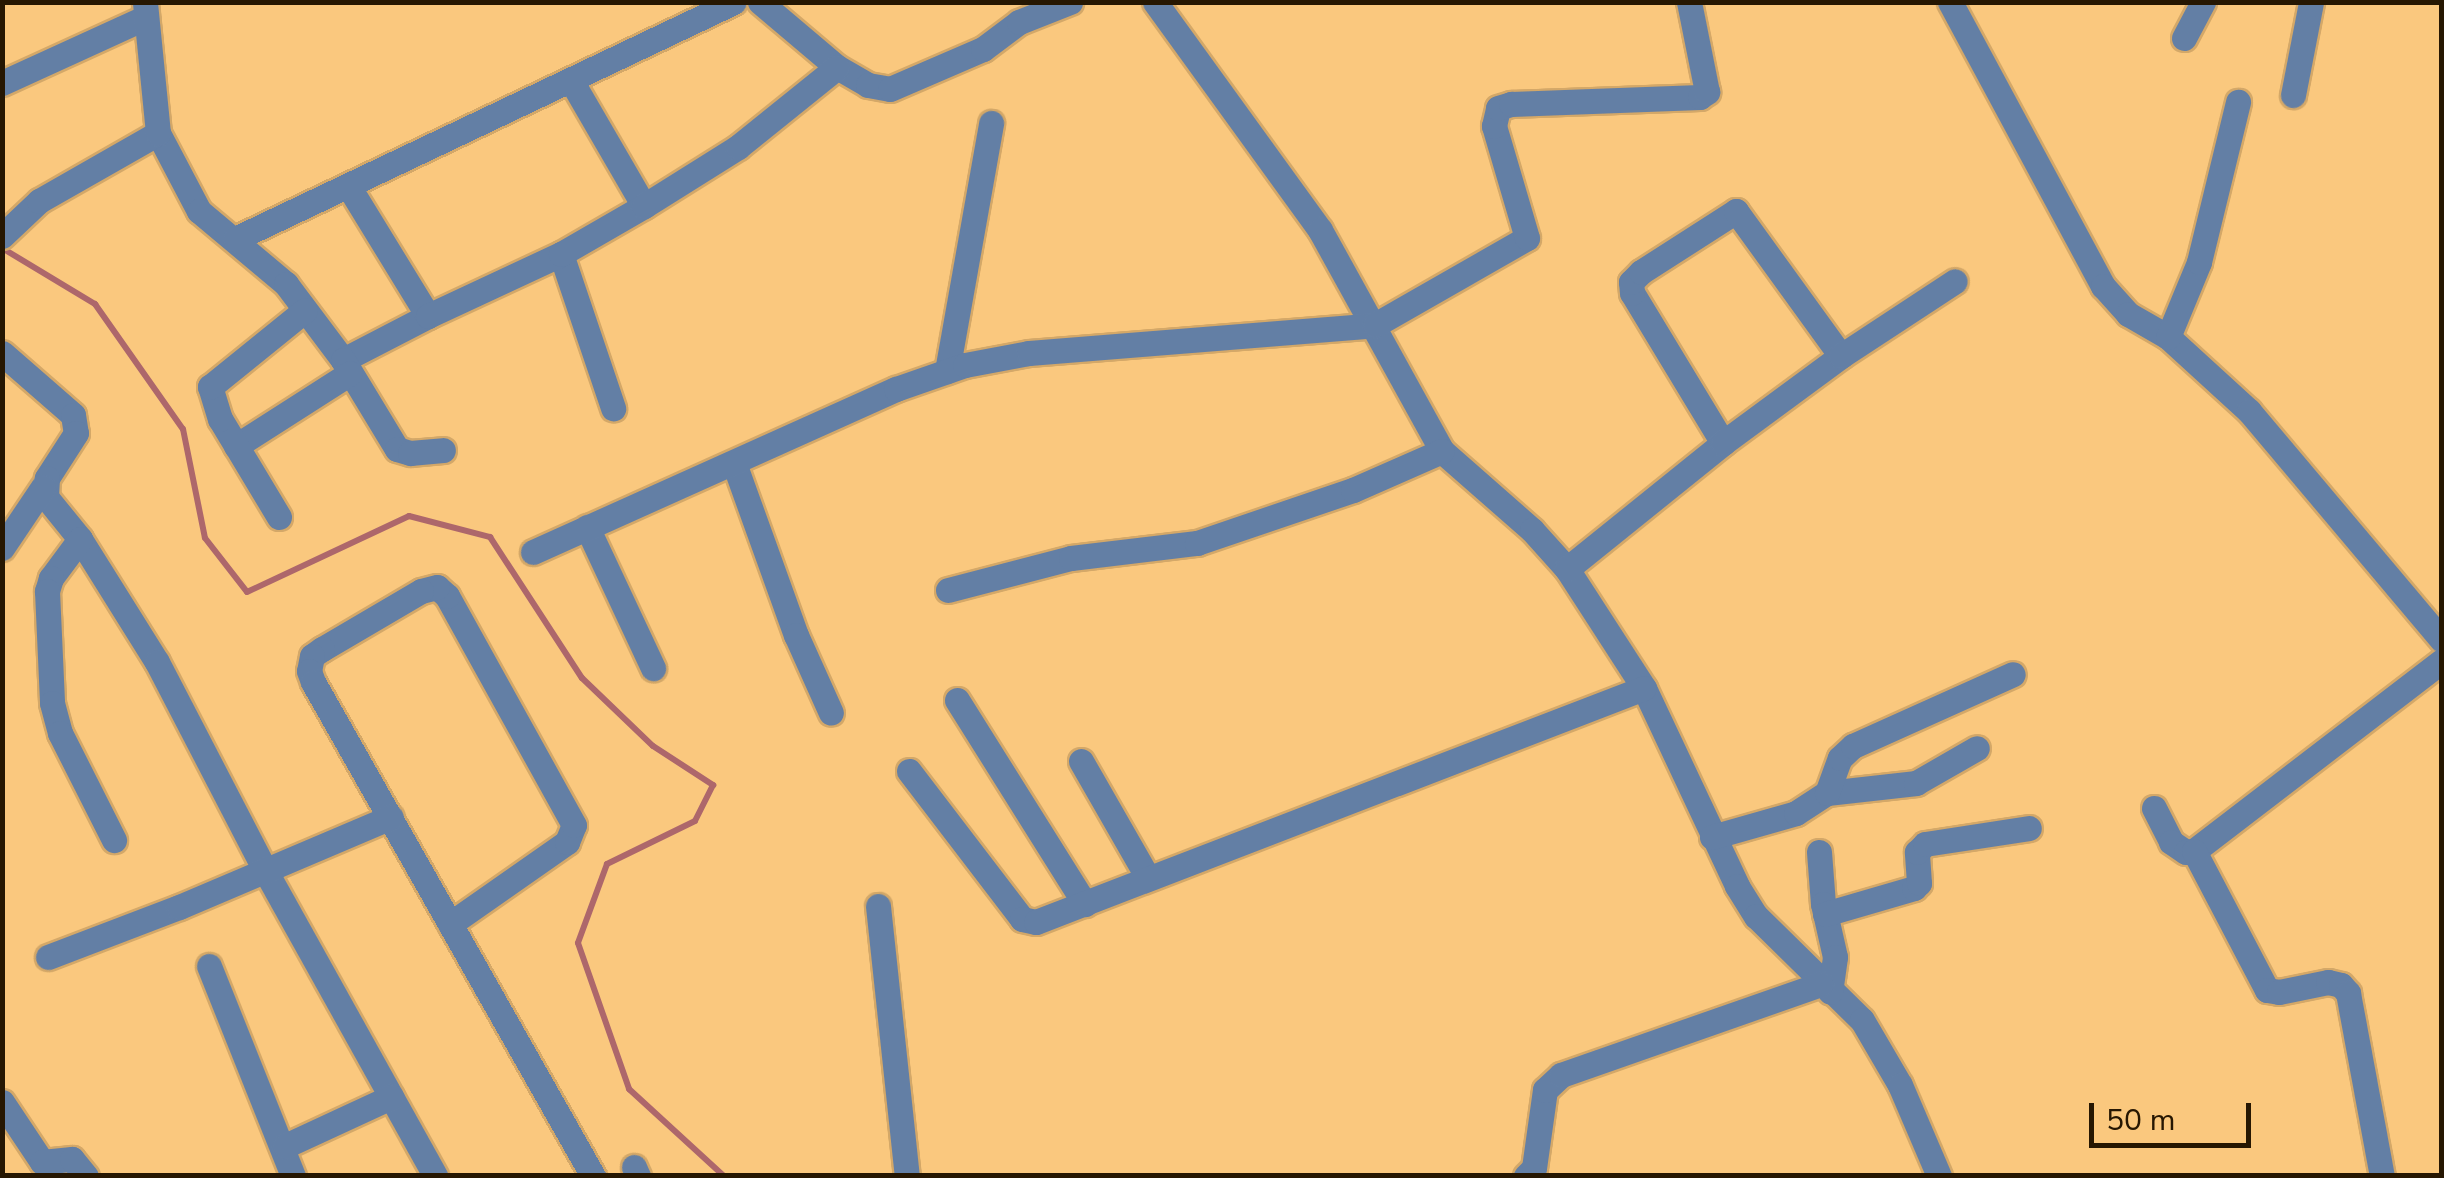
<!DOCTYPE html>
<html>
<head>
<meta charset="utf-8">
<style>
  body { margin:0 }
  #map { position:relative; width:2444px; height:1178px; overflow:hidden; background:#fac87e; font-family:"Nunito Sans",sans-serif }
  div>[style] { position:absolute }
  .stream>* { height:6px; margin:-3px; padding:0 3px; transform-origin:3px; border-radius:3px; background:#ad676b }
  .roads { filter:drop-shadow(2px 0 #d4a868) drop-shadow(-2px 0 #d4a868) drop-shadow(0 2px #d4a868) drop-shadow(0 -2px #d4a868) }
  .minor>* { height:25px; margin:-12.5px; padding:0 12.5px; transform-origin:12.5px; border-radius:12.5px; background:#637fa5 }
  span { translate:-50% -50%; white-space:nowrap; text-align:center; line-height:1.15; -webkit-text-stroke:10px #fac87e; paint-order:stroke }
  .frame { position:absolute; inset:0; border:5px solid #261702; pointer-events:none }
  .scale { position:absolute; left:2089px; top:1103px; width:162px; height:45px; box-sizing:border-box; border:5px solid #261702; border-top:0; padding-left:12px; font-size:30px; line-height:35px; white-space:nowrap; color:#261702; -webkit-text-stroke:8px #fac87e; paint-order:stroke }
</style>
</head>
<body>
<div id="map">
  <div class="stream">
    <div style="left:2px;top:248px;width:109px;rotate:31.1deg"></div>
    <div style="left:95px;top:304px;width:153px;rotate:54.9deg"></div>
    <div style="left:183px;top:429px;width:111px;rotate:78.6deg"></div>
    <div style="left:205px;top:538px;width:68px;rotate:52.1deg"></div>
    <div style="left:247px;top:592px;width:179px;rotate:-25.1deg"></div>
    <div style="left:409px;top:516px;width:84px;rotate:14.5deg"></div>
    <div style="left:490px;top:537px;width:168px;rotate:56.9deg"></div>
    <div style="left:582px;top:678px;width:98px;rotate:43.8deg"></div>
    <div style="left:653px;top:746px;width:72px;rotate:33deg"></div>
    <div style="left:713px;top:785px;width:40px;rotate:116.6deg"></div>
    <div style="left:695px;top:821px;width:98px;rotate:154deg"></div>
    <div style="left:607px;top:864px;width:84px;rotate:110.2deg"></div>
    <div style="left:578px;top:943px;width:155px;rotate:70.7deg"></div>
    <div style="left:629px;top:1089px;width:129px;rotate:42.5deg"></div>
  </div>
  <div class="roads">
    <div class="minor">
      <div style="left:760px;top:2px;width:101px;rotate:40.2deg"></div>
      <div style="left:837px;top:67px;width:36px;rotate:30deg"></div>
      <div style="left:868px;top:85px;width:22px;rotate:10deg"></div>
      <div style="left:890px;top:89px;width:101px;rotate:-23.3deg"></div>
      <div style="left:983px;top:49px;width:45px;rotate:-36.9deg"></div>
      <div style="left:1019px;top:22px;width:55px;rotate:-21.4deg"></div>
      <div style="left:1155px;top:2px;width:281px;rotate:54.1deg"></div>
      <div style="left:1320px;top:230px;width:252px;rotate:61.1deg"></div>
      <div style="left:1442px;top:451px;width:120px;rotate:41.3deg"></div>
      <div style="left:1532px;top:530px;width:52px;rotate:48.1deg"></div>
      <div style="left:1567px;top:569px;width:142px;rotate:57.1deg"></div>
      <div style="left:1644px;top:688px;width:219px;rotate:64.8deg"></div>
      <div style="left:1737px;top:886px;width:36px;rotate:58deg"></div>
      <div style="left:1756px;top:916px;width:148px;rotate:44.5deg"></div>
      <div style="left:1862px;top:1020px;width:75px;rotate:59.7deg"></div>
      <div style="left:1900px;top:1085px;width:99px;rotate:66.8deg"></div>
      <div style="left:1950px;top:2px;width:323px;rotate:61.7deg"></div>
      <div style="left:2103px;top:286px;width:38px;rotate:48deg"></div>
      <div style="left:2128px;top:314px;width:46px;rotate:29.9deg"></div>
      <div style="left:2168px;top:337px;width:110px;rotate:42.4deg"></div>
      <div style="left:2249px;top:411px;width:299px;rotate:49.9deg"></div>
      <div style="left:2184px;top:38px;width:41px;rotate:-62.2deg"></div>
      <div style="left:572px;top:82px;width:143px;rotate:59.9deg"></div>
      <div style="left:2px;top:83px;width:158px;rotate:-24.6deg"></div>
      <div style="left:2293px;top:95px;width:95px;rotate:-79deg"></div>
      <div style="left:158px;top:133px;width:88px;rotate:62.3deg"></div>
      <div style="left:199px;top:211px;width:114px;rotate:40deg"></div>
      <div style="left:286px;top:284px;width:95px;rotate:53.1deg"></div>
      <div style="left:343px;top:360px;width:96px;rotate:-27.4deg"></div>
      <div style="left:428px;top:316px;width:151px;rotate:-121.5deg"></div>
      <div style="left:2px;top:236px;width:51px;rotate:-43.4deg"></div>
      <div style="left:39px;top:201px;width:137px;rotate:-29.7deg"></div>
      <div style="left:158px;top:133px;width:132px;rotate:-95.7deg"></div>
      <div style="left:235px;top:239px;width:552px;rotate:-25.41deg"></div>
      <div style="left:561px;top:254px;width:163px;rotate:71.3deg"></div>
      <div style="left:428px;top:316px;width:147px;rotate:-25deg"></div>
      <div style="left:561px;top:254px;width:96px;rotate:-30deg"></div>
      <div style="left:644px;top:206px;width:111px;rotate:-32.1deg"></div>
      <div style="left:738px;top:147px;width:127px;rotate:-38.9deg"></div>
      <div style="left:2168px;top:337px;width:81px;rotate:-67.5deg"></div>
      <div style="left:2199px;top:262px;width:165px;rotate:-76.3deg"></div>
      <div style="left:2px;top:353px;width:94px;rotate:41.1deg"></div>
      <div style="left:73px;top:415px;width:18px;rotate:81deg"></div>
      <div style="left:76px;top:433px;width:54px;rotate:122.8deg"></div>
      <div style="left:47px;top:478px;width:19px;rotate:93deg"></div>
      <div style="left:46px;top:497px;width:54px;rotate:51deg"></div>
      <div style="left:80px;top:539px;width:145px;rotate:58deg"></div>
      <div style="left:157px;top:662px;width:234px;rotate:62.6deg"></div>
      <div style="left:265px;top:870px;width:350px;rotate:60.9deg"></div>
      <div style="left:343px;top:360px;width:104px;rotate:58.8deg"></div>
      <div style="left:397px;top:449px;width:14px;rotate:17deg"></div>
      <div style="left:410px;top:453px;width:33px;rotate:-5deg"></div>
      <div style="left:947px;top:371px;width:252px;rotate:-79.9deg"></div>
      <div style="left:1723px;top:443px;width:175px;rotate:-121.2deg"></div>
      <div style="left:1632px;top:293px;width:11px;rotate:-95deg"></div>
      <div style="left:1631px;top:282px;width:14px;rotate:-45deg"></div>
      <div style="left:1641px;top:272px;width:113px;rotate:-32.7deg"></div>
      <div style="left:1736px;top:211px;width:179px;rotate:54.1deg"></div>
      <div style="left:236px;top:446px;width:135px;rotate:-32.6deg"></div>
      <div style="left:734px;top:463px;width:183px;rotate:70.2deg"></div>
      <div style="left:796px;top:635px;width:85px;rotate:65.8deg"></div>
      <div style="left:279px;top:517px;width:114px;rotate:-121deg"></div>
      <div style="left:220px;top:419px;width:34px;rotate:-107deg"></div>
      <div style="left:210px;top:387px;width:122px;rotate:-39deg"></div>
      <div style="left:587px;top:527px;width:156px;rotate:64.9deg"></div>
      <div style="left:80px;top:539px;width:49px;rotate:126.6deg"></div>
      <div style="left:51px;top:578px;width:14px;rotate:107deg"></div>
      <div style="left:47px;top:591px;width:112px;rotate:87.4deg"></div>
      <div style="left:52px;top:703px;width:31px;rotate:75deg"></div>
      <div style="left:60px;top:733px;width:120px;rotate:63.2deg"></div>
      <div style="left:2px;top:548px;width:73px;rotate:-56.1deg"></div>
      <div style="left:533px;top:552px;width:398px;rotate:-24.2deg"></div>
      <div style="left:896px;top:389px;width:73px;rotate:-19.2deg"></div>
      <div style="left:965px;top:365px;width:65px;rotate:-10.6deg"></div>
      <div style="left:1029px;top:353px;width:347px;rotate:-4.6deg"></div>
      <div style="left:1375px;top:325px;width:175px;rotate:-29.8deg"></div>
      <div style="left:1527px;top:238px;width:117px;rotate:-106.4deg"></div>
      <div style="left:1494px;top:126px;width:18px;rotate:-77deg"></div>
      <div style="left:1498px;top:108px;width:14px;rotate:-17deg"></div>
      <div style="left:1511px;top:104px;width:189px;rotate:-2.1deg"></div>
      <div style="left:1700px;top:97px;width:9px;rotate:-36deg"></div>
      <div style="left:1707px;top:92px;width:92px;rotate:-101.3deg"></div>
      <div style="left:1567px;top:569px;width:201px;rotate:-38.9deg"></div>
      <div style="left:1723px;top:443px;width:147px;rotate:-36.4deg"></div>
      <div style="left:1841px;top:356px;width:136px;rotate:-33.3deg"></div>
      <div style="left:948px;top:590px;width:127px;rotate:-14.6deg"></div>
      <div style="left:1071px;top:558px;width:127px;rotate:-6.8deg"></div>
      <div style="left:1197px;top:543px;width:165px;rotate:-18.8deg"></div>
      <div style="left:1353px;top:490px;width:97px;rotate:-23.7deg"></div>
      <div style="left:957px;top:700px;width:241px;rotate:57.9deg"></div>
      <div style="left:1081px;top:761px;width:135px;rotate:60.2deg"></div>
      <div style="left:909px;top:771px;width:186px;rotate:52.6deg"></div>
      <div style="left:1022px;top:919px;width:14px;rotate:12deg"></div>
      <div style="left:1036px;top:922px;width:651px;rotate:-21.05deg"></div>
      <div style="left:1827px;top:793px;width:90px;rotate:-6.4deg"></div>
      <div style="left:1916px;top:783px;width:70px;rotate:-29.8deg"></div>
      <div style="left:2154px;top:808px;width:38px;rotate:63deg"></div>
      <div style="left:2171px;top:842px;width:18px;rotate:34deg"></div>
      <div style="left:2186px;top:852px;width:8px;rotate:-7deg"></div>
      <div style="left:2194px;top:851px;width:312px;rotate:-37.5deg"></div>
      <div style="left:1712px;top:837px;width:87px;rotate:-15.9deg"></div>
      <div style="left:1796px;top:813px;width:37px;rotate:-33deg"></div>
      <div style="left:1827px;top:793px;width:37px;rotate:-70deg"></div>
      <div style="left:1840px;top:758px;width:18px;rotate:-43deg"></div>
      <div style="left:1853px;top:746px;width:175px;rotate:-24.2deg"></div>
      <div style="left:2194px;top:851px;width:157px;rotate:62.3deg"></div>
      <div style="left:2267px;top:990px;width:12px;rotate:9deg"></div>
      <div style="left:2279px;top:992px;width:50px;rotate:-11.5deg"></div>
      <div style="left:2328px;top:982px;width:13px;rotate:13deg"></div>
      <div style="left:2341px;top:985px;width:11px;rotate:49deg"></div>
      <div style="left:2348px;top:993px;width:186px;rotate:79.5deg"></div>
      <div style="left:1819px;top:852px;width:52px;rotate:85.6deg"></div>
      <div style="left:1823px;top:904px;width:54px;rotate:77.2deg"></div>
      <div style="left:1835px;top:957px;width:35px;rotate:98deg"></div>
      <div style="left:878px;top:906px;width:272px;rotate:83.9deg"></div>
      <div style="left:1825px;top:914px;width:93px;rotate:-16.3deg"></div>
      <div style="left:1914px;top:888px;width:7px;rotate:-45deg"></div>
      <div style="left:1919px;top:883px;width:31px;rotate:-94deg"></div>
      <div style="left:1917px;top:852px;width:11px;rotate:-45deg"></div>
      <div style="left:1925px;top:844px;width:105px;rotate:-8.7deg"></div>
      <div style="left:450px;top:924px;width:143px;rotate:-35deg"></div>
      <div style="left:567px;top:842px;width:18px;rotate:-68deg"></div>
      <div style="left:574px;top:825px;width:262px;rotate:-119deg"></div>
      <div style="left:447px;top:596px;width:13px;rotate:-138deg"></div>
      <div style="left:437px;top:587px;width:16px;rotate:166deg"></div>
      <div style="left:421px;top:591px;width:115px;rotate:149.6deg"></div>
      <div style="left:322px;top:649px;width:12px;rotate:145deg"></div>
      <div style="left:312px;top:656px;width:15px;rotate:101deg"></div>
      <div style="left:309px;top:671px;width:12px;rotate:70deg"></div>
      <div style="left:313px;top:682px;width:568px;rotate:60.46deg"></div>
      <div style="left:48px;top:957px;width:140px;rotate:-20.9deg"></div>
      <div style="left:179px;top:907px;width:230px;rotate:-23deg"></div>
      <div style="left:209px;top:966px;width:226px;rotate:68.2deg"></div>
      <div style="left:2px;top:1102px;width:72px;rotate:56.3deg"></div>
      <div style="left:42px;top:1162px;width:30px;rotate:-6deg"></div>
      <div style="left:72px;top:1159px;width:22px;rotate:51deg"></div>
      <div style="left:285px;top:1146px;width:117px;rotate:-24.8deg"></div>
      <div style="left:634px;top:1167px;width:10px;rotate:66deg"></div>
      <div style="left:1526px;top:1176px;width:11px;rotate:-45deg"></div>
      <div style="left:1534px;top:1168px;width:79px;rotate:-82deg"></div>
      <div style="left:1545px;top:1090px;width:22px;rotate:-43deg"></div>
      <div style="left:1561px;top:1075px;width:275px;rotate:-19.3deg"></div>
    </div>
  </div>
  <div class="frame"></div>
  <div class="scale">50 m</div>
</div>
</body>
</html>
